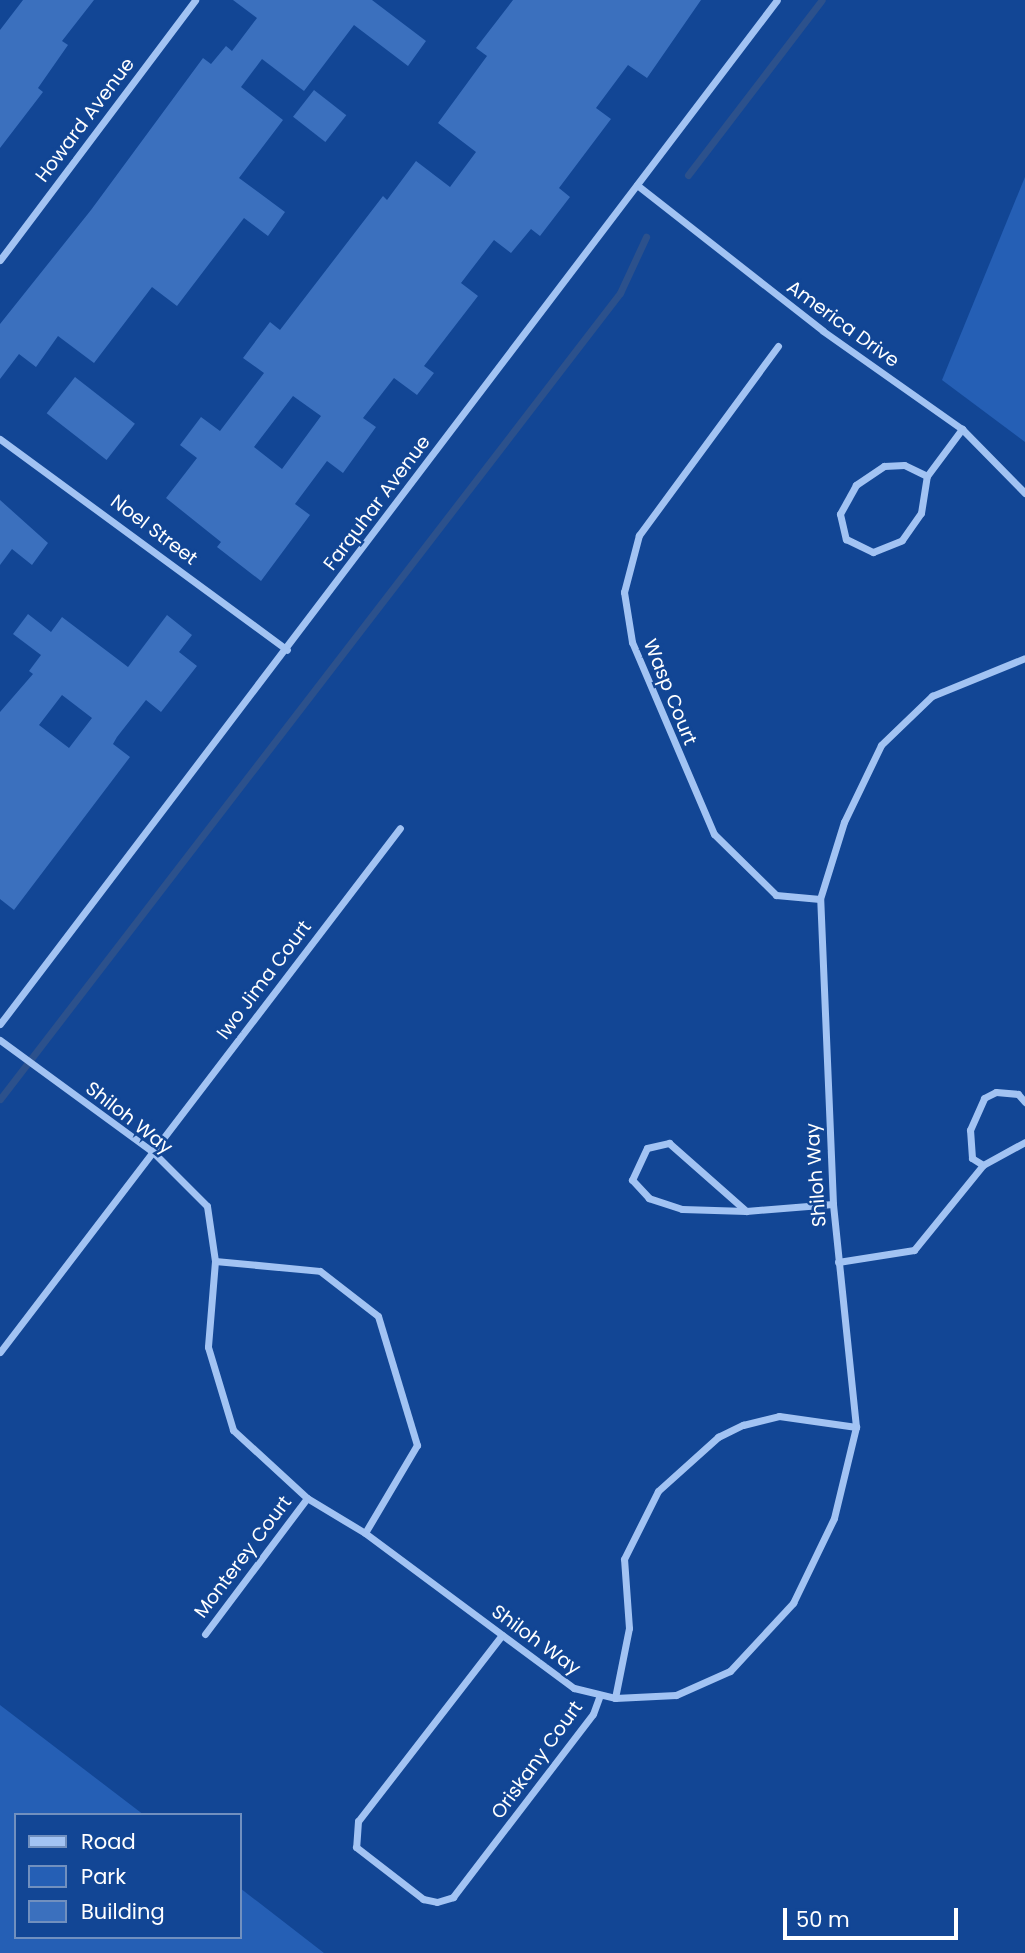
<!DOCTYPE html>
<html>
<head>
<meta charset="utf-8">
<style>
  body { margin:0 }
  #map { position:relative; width:1025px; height:1953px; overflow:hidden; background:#124695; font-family:Poppins,sans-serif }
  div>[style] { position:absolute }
  .green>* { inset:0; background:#255fb5 }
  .stream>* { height:7px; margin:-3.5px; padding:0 3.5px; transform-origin:3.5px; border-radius:3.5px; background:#2c518c }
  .building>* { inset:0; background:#3b70be; transform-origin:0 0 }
  .street>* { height:7px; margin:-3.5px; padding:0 3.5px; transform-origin:3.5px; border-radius:3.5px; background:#a2c3f3 }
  span { translate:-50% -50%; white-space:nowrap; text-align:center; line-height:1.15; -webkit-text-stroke:5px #124695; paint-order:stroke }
  .street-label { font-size:19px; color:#fff }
  .legend { position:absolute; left:14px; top:1813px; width:228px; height:126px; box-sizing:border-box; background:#124695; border:2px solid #7190bf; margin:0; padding:9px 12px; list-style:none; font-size:21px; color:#fff }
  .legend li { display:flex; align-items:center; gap:14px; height:35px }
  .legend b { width:35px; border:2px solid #7190bf }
  .scale { position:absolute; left:783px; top:1908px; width:175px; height:32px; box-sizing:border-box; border:4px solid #fff; border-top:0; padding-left:9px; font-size:21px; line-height:24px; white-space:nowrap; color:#fff; -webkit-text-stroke:5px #124695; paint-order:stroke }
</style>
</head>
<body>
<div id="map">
  <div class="green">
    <div style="clip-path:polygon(1025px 177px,1025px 442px,942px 380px)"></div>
    <div style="clip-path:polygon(0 1705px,144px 1815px,16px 1815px,16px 1937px,240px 1937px,240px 1888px,324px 1953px,0 1953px)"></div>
  </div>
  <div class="stream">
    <div style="left:688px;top:175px;width:220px;rotate:-52.6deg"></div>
    <div style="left:0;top:1099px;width:1017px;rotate:-52.43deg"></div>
    <div style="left:620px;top:293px;width:62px;rotate:-65.1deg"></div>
  </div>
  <div class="building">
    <div style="clip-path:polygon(23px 0,94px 0,62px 41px,68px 45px,38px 88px,43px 92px,0 148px,0 30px)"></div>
    <div style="clip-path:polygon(233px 0,372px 0,426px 41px,408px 66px,354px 25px,304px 91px,262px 59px,241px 87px,283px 120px,239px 178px,285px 212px,268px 236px,244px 218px,177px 306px,152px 287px,94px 363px,58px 336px,36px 367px,19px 354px,0 379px,0 324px,91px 210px,203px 58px,211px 64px,226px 46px,232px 51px,257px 18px)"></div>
    <div style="clip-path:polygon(evenodd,513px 0,701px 0,647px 78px,628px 65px,596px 108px,611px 119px,559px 188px,570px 197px,540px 236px,531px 229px,511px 253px,494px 240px,461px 283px,478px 296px,424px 366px,434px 373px,417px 395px,394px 378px,363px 418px,376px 427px,343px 473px,327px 461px,295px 504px,310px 515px,261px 581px,217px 547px,221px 542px,166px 498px,197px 458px,180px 445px,201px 417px,220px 431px,264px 373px,243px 358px,270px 322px,280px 330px,383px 196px,387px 200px,416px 161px,450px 187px,476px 152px,438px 123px,487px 56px,476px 48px,513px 0,293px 396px,321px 416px,282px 469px,254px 447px,293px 396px)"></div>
    <div style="left:314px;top:90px;width:41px;height:34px;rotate:38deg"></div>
    <div style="left:75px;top:377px;width:76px;height:46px;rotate:38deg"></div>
    <div style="clip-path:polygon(0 500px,48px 543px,32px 565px,12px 549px,0 565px)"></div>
    <div style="clip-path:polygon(evenodd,28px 614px,51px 632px,62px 617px,128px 667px,167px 615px,192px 635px,179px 652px,197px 666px,161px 712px,146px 700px,117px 737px,113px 744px,130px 757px,14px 910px,0 899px,0 712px,33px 674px,29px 671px,41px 655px,13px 634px,28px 614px,62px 695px,92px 718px,69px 748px,39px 725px,62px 695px)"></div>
  </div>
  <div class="street">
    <div style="left:637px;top:185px;width:236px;rotate:38.1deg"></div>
    <div style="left:823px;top:331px;width:170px;rotate:35.2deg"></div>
    <div style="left:962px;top:429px;width:90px;rotate:45.5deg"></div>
    <div style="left:0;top:260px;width:325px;rotate:-53.1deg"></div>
    <div style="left:778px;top:346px;width:235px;rotate:126.3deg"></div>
    <div style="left:639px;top:535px;width:59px;rotate:104.7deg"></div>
    <div style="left:624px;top:592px;width:51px;rotate:80.9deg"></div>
    <div style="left:632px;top:642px;width:209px;rotate:66.9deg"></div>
    <div style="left:714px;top:834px;width:87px;rotate:44.5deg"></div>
    <div style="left:776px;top:895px;width:44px;rotate:5.2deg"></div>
    <div style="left:0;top:439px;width:356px;rotate:36.3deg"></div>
    <div style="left:927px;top:476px;width:25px;rotate:-154deg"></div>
    <div style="left:904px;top:465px;width:20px;rotate:177deg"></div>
    <div style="left:884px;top:466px;width:34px;rotate:146deg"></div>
    <div style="left:856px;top:485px;width:33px;rotate:119deg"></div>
    <div style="left:840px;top:514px;width:26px;rotate:77deg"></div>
    <div style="left:846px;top:539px;width:30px;rotate:26deg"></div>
    <div style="left:873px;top:552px;width:31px;rotate:-22deg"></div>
    <div style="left:902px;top:540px;width:33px;rotate:-55deg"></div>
    <div style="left:921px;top:513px;width:37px;rotate:-81deg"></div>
    <div style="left:927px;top:476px;width:59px;rotate:-53.3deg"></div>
    <div style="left:0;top:1024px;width:1285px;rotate:-52.81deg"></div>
    <div style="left:0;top:1040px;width:190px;rotate:36.2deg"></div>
    <div style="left:153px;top:1152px;width:76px;rotate:45deg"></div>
    <div style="left:207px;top:1206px;width:56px;rotate:81.7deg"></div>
    <div style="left:215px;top:1261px;width:86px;rotate:94.7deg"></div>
    <div style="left:208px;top:1347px;width:87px;rotate:73.2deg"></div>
    <div style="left:233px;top:1430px;width:100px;rotate:42.6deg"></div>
    <div style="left:307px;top:1498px;width:68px;rotate:31.1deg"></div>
    <div style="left:365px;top:1533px;width:260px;rotate:36.6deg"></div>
    <div style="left:574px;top:1688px;width:42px;rotate:13.7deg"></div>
    <div style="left:615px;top:1698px;width:61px;rotate:-2.8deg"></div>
    <div style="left:676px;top:1695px;width:59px;rotate:-24deg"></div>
    <div style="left:730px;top:1671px;width:93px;rotate:-47.2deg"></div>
    <div style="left:793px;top:1603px;width:94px;rotate:-64.2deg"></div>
    <div style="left:834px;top:1518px;width:94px;rotate:-76.4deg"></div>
    <div style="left:856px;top:1427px;width:224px;rotate:-95.9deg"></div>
    <div style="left:833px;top:1204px;width:305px;rotate:-92.4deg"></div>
    <div style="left:820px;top:899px;width:81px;rotate:-72.7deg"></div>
    <div style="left:844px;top:822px;width:85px;rotate:-64.3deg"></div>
    <div style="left:881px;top:745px;width:71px;rotate:-43.9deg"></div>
    <div style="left:932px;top:696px;width:100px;rotate:-22.2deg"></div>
    <div style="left:983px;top:1165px;width:13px;rotate:-148deg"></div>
    <div style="left:972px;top:1158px;width:28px;rotate:-94deg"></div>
    <div style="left:970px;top:1130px;width:35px;rotate:-66deg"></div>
    <div style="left:984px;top:1098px;width:13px;rotate:-27deg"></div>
    <div style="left:996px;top:1092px;width:22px;rotate:5deg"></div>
    <div style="left:1018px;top:1094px;width:11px;rotate:49deg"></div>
    <div style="left:746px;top:1211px;width:64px;rotate:-178.2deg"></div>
    <div style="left:682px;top:1209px;width:35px;rotate:-162deg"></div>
    <div style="left:649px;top:1198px;width:25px;rotate:-133deg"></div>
    <div style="left:632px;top:1180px;width:35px;rotate:-65deg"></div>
    <div style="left:647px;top:1148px;width:23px;rotate:-13deg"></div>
    <div style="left:669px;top:1143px;width:103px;rotate:41.4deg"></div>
    <div style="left:746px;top:1211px;width:87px;rotate:-4.6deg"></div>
    <div style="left:215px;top:1261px;width:105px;rotate:5.4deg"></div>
    <div style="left:320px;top:1271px;width:73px;rotate:37.8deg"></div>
    <div style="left:378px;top:1316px;width:135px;rotate:73.2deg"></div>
    <div style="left:417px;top:1445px;width:102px;rotate:120.6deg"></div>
    <div style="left:838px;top:1262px;width:77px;rotate:-9deg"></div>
    <div style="left:914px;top:1250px;width:109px;rotate:-50.9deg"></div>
    <div style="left:983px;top:1165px;width:48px;rotate:-28.7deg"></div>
    <div style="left:0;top:1352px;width:659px;rotate:-52.64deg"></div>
    <div style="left:205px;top:1634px;width:170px;rotate:-53.1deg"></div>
    <div style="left:502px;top:1635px;width:235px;rotate:127.7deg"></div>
    <div style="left:358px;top:1821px;width:26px;rotate:94deg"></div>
    <div style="left:356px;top:1847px;width:85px;rotate:37.8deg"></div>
    <div style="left:423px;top:1899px;width:14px;rotate:12deg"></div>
    <div style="left:437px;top:1902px;width:17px;rotate:-17deg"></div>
    <div style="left:453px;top:1897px;width:230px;rotate:-52.6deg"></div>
    <div style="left:593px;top:1714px;width:20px;rotate:-70deg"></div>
    <div style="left:615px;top:1698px;width:71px;rotate:-78.7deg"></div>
    <div style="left:629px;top:1628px;width:69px;rotate:-94.1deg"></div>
    <div style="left:624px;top:1559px;width:76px;rotate:-63.4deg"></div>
    <div style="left:658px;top:1491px;width:81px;rotate:-42deg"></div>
    <div style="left:718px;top:1437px;width:28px;rotate:-26deg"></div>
    <div style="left:743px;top:1425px;width:37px;rotate:-14deg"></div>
    <div style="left:779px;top:1416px;width:78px;rotate:8.1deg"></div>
  </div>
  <div class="street-label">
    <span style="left:85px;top:120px;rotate:-53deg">Howard Avenue</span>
    <span style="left:843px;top:324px;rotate:36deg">America Drive</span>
    <span style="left:377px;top:503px;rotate:-53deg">Farquhar Avenue</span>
    <span style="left:154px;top:530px;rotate:37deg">Noel Street</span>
    <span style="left:670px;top:692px;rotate:68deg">Wasp Court</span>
    <span style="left:264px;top:980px;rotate:-53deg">Iwo Jima Court</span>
    <span style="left:129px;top:1118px;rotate:38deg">Shiloh Way</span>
    <span style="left:816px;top:1175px;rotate:-94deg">Shiloh Way</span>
    <span style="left:243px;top:1557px;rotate:-53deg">Monterey Court</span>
    <span style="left:536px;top:1640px;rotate:36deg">Shiloh Way</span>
    <span style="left:537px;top:1760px;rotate:-54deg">Oriskany Court</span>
  </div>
  <ul class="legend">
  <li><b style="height:9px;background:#a2c3f3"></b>Road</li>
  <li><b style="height:19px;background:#255fb5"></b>Park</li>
  <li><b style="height:19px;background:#3b70be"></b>Building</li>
  </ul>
  <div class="scale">50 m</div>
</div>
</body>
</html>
